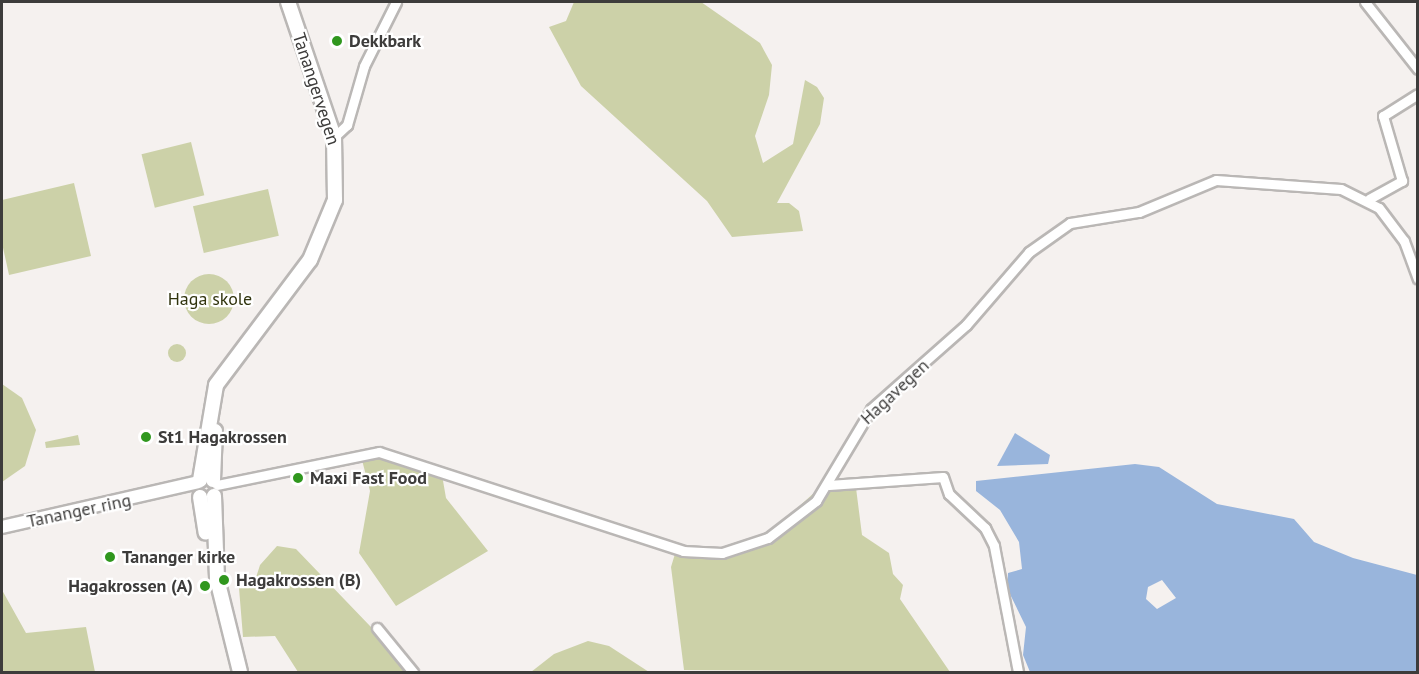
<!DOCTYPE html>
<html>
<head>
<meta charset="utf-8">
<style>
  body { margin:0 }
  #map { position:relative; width:1419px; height:674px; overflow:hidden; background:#f5f1ef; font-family:"PT Sans",sans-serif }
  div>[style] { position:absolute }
  .green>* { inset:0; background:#ccd1a8; transform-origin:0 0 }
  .round { border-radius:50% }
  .water>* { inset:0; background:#99b5dc }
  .roads { filter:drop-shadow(2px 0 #bab7b5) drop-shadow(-2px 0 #bab7b5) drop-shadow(0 2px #bab7b5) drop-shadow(0 -2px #bab7b5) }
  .street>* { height:9px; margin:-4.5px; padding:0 4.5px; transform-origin:4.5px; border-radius:4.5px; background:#fff }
  .secondary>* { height:12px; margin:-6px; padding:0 6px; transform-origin:6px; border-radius:6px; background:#fff }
  .primary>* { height:14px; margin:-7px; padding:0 7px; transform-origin:7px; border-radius:7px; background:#fff }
  .dots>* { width:16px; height:16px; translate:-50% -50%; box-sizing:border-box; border:3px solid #fff; border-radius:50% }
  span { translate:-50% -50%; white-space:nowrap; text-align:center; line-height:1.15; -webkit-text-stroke:4.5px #fff; paint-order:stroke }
  .poi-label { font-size:18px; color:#3d3c3b; font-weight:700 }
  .left { translate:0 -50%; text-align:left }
  .right { translate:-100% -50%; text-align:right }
  .street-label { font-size:18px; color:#3d3c3b }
  .park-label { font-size:18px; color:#31340e }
  .frame { position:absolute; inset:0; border:3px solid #3d3c3b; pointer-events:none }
</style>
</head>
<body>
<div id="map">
  <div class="green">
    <div style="clip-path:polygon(574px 2px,701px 2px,760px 43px,772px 65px,769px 95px,755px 136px,763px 163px,793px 144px,805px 80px,817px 87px,824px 98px,820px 124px,777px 203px,789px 203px,799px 211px,803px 231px,732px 237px,707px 201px,581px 86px,549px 27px,566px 21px)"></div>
    <div style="left:191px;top:142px;width:55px;height:51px;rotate:76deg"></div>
    <div style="clip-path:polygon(74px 183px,91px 256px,9px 275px,2px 243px,2px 200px)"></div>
    <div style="left:268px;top:189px;width:48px;height:77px;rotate:77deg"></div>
    <div class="round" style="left:184px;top:274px;width:50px;height:50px"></div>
    <div class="round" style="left:168px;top:344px;width:18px;height:18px"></div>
    <div style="clip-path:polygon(2px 384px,22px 398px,36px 430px,25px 466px,2px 482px)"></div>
    <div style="clip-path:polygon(78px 435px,80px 445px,46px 448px,45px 442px)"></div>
    <div style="clip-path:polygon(384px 456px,442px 475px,446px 498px,488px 551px,396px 606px,359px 553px,370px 491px,362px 460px)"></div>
    <div style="clip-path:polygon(855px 480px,862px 535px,889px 553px,893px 574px,903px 585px,900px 599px,950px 672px,684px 670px,671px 567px,678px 544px,711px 551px,748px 541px,775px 528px,825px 483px)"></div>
    <div style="clip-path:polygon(277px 546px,296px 549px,370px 626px,406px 672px,298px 672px,275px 636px,243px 637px,239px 588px,253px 587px,260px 565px)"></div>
    <div style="clip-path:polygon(2px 590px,26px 633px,86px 627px,95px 672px,2px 672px)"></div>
    <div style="clip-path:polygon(588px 641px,609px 646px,649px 672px,531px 672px,554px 654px)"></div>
  </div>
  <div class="water">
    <div style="clip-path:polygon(1015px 433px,1050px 455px,1048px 464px,997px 466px)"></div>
    <div style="clip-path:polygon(evenodd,1135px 464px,1159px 467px,1217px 504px,1294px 519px,1314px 542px,1353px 558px,1417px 575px,1417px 672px,1030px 672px,1023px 655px,1026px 627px,1007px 588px,1008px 573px,1022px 569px,1019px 542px,1000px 510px,976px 491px,976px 481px,1135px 464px,1162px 580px,1176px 598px,1157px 609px,1146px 599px,1148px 587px,1162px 580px)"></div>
  </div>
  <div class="roads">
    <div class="street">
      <div style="left:1365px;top:2px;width:85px;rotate:51.7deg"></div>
      <div style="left:334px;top:137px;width:18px;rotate:-43deg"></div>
      <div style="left:347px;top:125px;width:61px;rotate:-73.9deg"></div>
      <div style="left:364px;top:66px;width:72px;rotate:-63.4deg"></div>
      <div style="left:1369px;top:199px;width:38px;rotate:-29deg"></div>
      <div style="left:1402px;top:181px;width:68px;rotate:-106.3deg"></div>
      <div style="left:1383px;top:116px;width:41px;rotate:-32.2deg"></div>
      <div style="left:217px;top:485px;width:165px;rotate:-11.5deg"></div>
      <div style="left:379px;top:452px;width:320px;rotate:18deg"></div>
      <div style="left:683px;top:551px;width:39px;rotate:3deg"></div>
      <div style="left:722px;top:553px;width:48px;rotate:-18.1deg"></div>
      <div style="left:768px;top:538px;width:61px;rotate:-37.6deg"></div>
      <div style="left:816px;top:501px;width:107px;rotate:-59.1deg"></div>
      <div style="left:871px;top:409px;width:127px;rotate:-41.5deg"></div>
      <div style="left:966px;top:325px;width:96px;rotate:-49.2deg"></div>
      <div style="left:1029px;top:252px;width:50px;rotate:-35.3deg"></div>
      <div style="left:1070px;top:223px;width:70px;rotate:-9.1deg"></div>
      <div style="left:1139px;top:212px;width:83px;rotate:-22.6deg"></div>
      <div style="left:1216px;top:180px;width:125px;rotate:4.1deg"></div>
      <div style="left:1341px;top:189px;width:42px;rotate:26.6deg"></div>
      <div style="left:1379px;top:208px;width:41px;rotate:52.9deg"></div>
      <div style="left:1404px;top:241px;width:40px;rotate:69.8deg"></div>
      <div style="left:829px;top:485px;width:114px;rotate:-4deg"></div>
      <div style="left:943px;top:477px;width:18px;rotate:71deg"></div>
      <div style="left:949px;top:494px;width:50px;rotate:43.4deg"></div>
      <div style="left:985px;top:528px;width:20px;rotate:63deg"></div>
      <div style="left:994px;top:546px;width:128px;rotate:79.2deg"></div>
      <div style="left:377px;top:628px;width:57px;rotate:50.7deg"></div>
    </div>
    <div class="secondary">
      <div style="left:2px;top:527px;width:201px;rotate:-12.9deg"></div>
    </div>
    <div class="primary">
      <div style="left:200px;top:480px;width:96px;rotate:-80.4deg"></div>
      <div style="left:216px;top:385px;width:156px;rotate:-53.1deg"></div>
      <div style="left:310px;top:260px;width:65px;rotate:-67.4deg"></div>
      <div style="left:335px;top:200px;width:63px;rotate:-90.9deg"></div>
      <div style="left:334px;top:137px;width:143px;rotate:-108.8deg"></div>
      <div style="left:213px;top:480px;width:49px;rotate:-87.7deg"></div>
      <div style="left:214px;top:496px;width:83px;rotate:87.9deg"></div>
      <div style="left:217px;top:579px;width:96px;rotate:76.1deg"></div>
      <div style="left:200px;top:497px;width:36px;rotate:81deg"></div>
    </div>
  </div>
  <div class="dots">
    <div style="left:337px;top:41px;background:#30971e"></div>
    <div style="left:146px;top:437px;background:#30971e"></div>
    <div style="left:298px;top:478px;background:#30971e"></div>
    <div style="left:110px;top:557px;background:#30971e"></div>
    <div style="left:224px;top:580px;background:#30971e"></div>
    <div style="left:205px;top:586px;background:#30971e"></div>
  </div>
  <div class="poi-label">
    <span class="left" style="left:349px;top:41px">Dekkbark</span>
    <span class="left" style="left:158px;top:437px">St1 Hagakrossen</span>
    <span class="left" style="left:310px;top:478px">Maxi Fast Food</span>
    <span class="left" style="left:122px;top:557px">Tananger kirke</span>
    <span class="left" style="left:236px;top:580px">Hagakrossen (B)</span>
    <span class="right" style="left:193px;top:586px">Hagakrossen (A)</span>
  </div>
  <div class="street-label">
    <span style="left:316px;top:89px;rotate:72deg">Tanangervegen</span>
    <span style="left:895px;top:392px;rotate:-43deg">Hagavegen</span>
    <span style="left:79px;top:511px;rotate:-12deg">Tananger ring</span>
  </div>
  <div class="park-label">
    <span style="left:210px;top:299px">Haga skole</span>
  </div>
  <div class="frame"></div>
</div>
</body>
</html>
